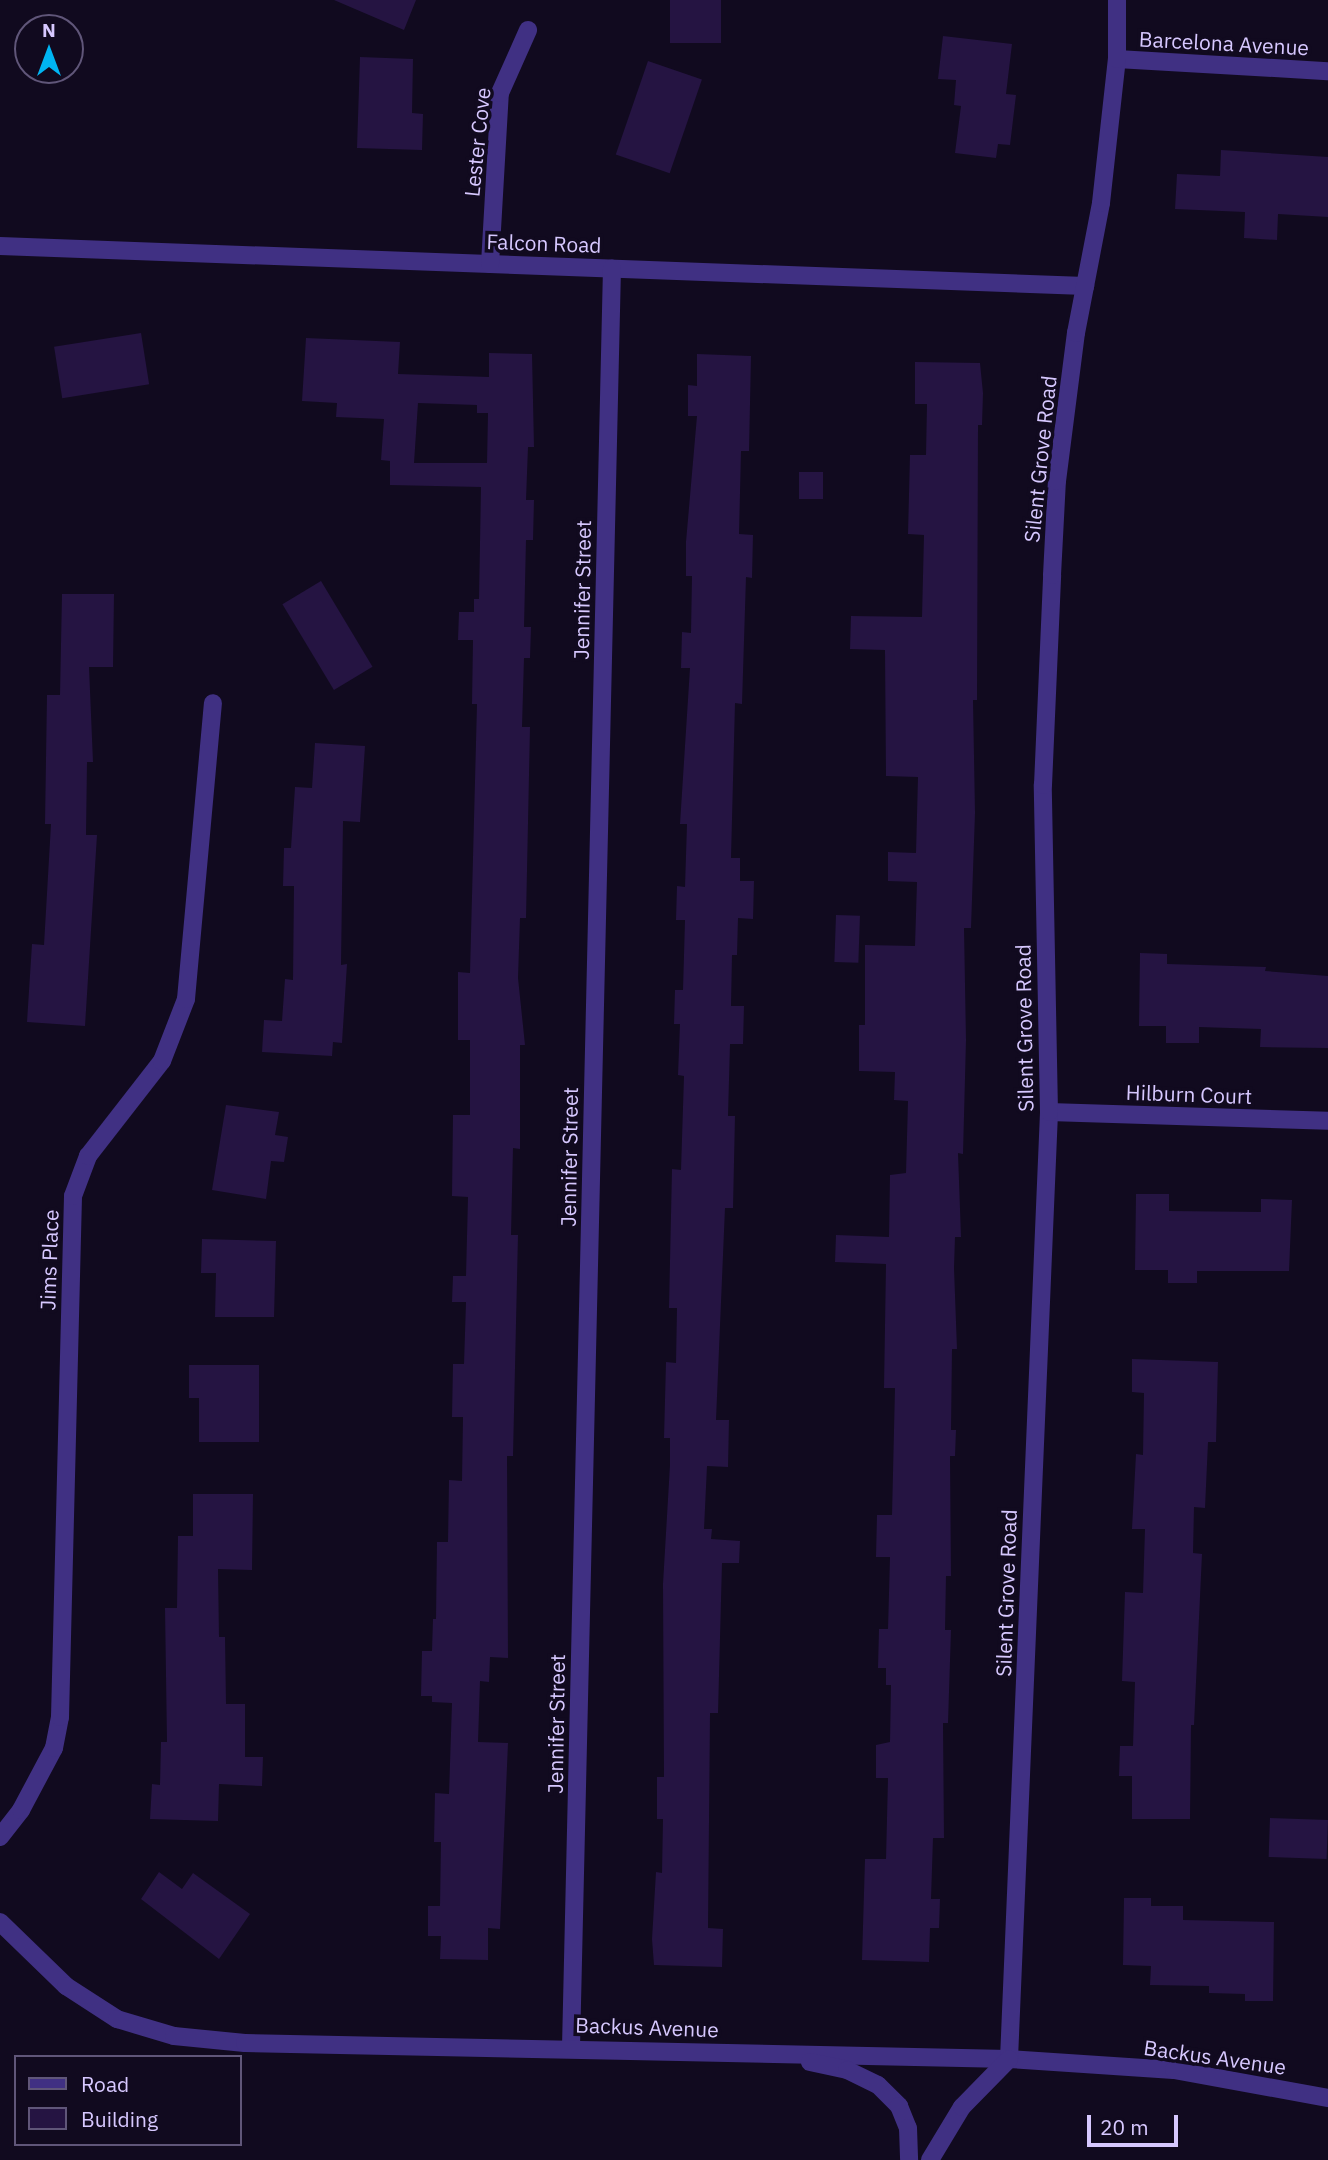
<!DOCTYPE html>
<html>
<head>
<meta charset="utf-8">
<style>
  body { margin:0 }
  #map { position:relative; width:1328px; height:2160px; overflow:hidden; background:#110a1f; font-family:"IBM Plex Sans",sans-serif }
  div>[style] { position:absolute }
  .building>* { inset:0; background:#251442; transform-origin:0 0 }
  .minor>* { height:18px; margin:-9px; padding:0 9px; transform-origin:9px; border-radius:9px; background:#403083 }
  .tertiary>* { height:18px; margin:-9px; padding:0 9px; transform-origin:9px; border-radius:9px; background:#403083 }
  span { translate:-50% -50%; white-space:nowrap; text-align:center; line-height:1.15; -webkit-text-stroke:7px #110a1f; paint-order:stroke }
  .street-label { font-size:21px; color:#d7c8ff }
  .legend { position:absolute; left:14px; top:2055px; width:228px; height:91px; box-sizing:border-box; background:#110a1f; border:2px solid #605679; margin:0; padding:9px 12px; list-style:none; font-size:21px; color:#d7c8ff }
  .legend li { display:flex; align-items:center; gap:14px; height:35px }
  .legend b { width:35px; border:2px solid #605679 }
  .north { position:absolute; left:14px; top:14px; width:70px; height:70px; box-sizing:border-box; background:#110a1f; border:2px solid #605679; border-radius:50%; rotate:0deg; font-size:19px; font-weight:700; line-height:28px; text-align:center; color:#d7c8ff }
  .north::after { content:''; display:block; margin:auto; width:24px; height:32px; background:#00b5f3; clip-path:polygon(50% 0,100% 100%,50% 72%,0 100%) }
  .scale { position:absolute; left:1087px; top:2115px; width:91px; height:32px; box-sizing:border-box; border:4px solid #d7c8ff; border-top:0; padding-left:9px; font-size:21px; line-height:24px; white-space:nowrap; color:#d7c8ff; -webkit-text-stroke:5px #110a1f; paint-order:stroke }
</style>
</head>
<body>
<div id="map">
  <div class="building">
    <div style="clip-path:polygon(334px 0,416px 0,404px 30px)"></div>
    <div style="left:670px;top:0;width:51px;height:43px"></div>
    <div style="clip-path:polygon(943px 36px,1012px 44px,1006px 94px,1016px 95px,1010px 145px,998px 144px,996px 158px,955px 153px,961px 106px,954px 105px,956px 80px,938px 79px)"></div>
    <div style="clip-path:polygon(360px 57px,413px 59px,412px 113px,423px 114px,422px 150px,357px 148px)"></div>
    <div style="left:648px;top:61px;width:57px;height:99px;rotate:19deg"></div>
    <div style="clip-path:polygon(1221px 150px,1328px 157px,1328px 217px,1278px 214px,1277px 240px,1244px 238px,1245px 212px,1175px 209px,1177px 174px,1220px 176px)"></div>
    <div style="left:141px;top:333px;width:52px;height:88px;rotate:81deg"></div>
    <div style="clip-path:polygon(evenodd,306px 338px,400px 342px,398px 374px,489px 377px,489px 353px,532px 354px,534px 447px,528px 447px,526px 500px,534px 500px,533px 540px,526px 540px,524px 627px,531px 627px,530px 658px,524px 658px,522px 727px,530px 727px,526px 918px,520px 918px,518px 978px,525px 1045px,520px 1045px,520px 1149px,513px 1148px,511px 1235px,518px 1235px,513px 1456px,507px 1456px,508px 1658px,490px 1657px,489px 1682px,480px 1681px,478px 1742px,508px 1743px,500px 1929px,488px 1928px,488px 1960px,440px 1959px,441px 1936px,428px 1936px,428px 1906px,440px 1906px,441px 1842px,434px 1842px,435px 1793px,449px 1794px,452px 1703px,432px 1702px,432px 1696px,421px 1696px,422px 1651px,432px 1651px,433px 1619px,436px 1619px,437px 1542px,448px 1542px,449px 1480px,462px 1481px,463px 1417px,452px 1417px,453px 1364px,464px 1364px,466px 1302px,452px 1302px,453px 1276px,466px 1276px,468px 1197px,452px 1196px,453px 1115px,470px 1115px,470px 1040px,458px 1040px,458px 972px,470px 973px,477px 704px,472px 704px,473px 640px,458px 640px,459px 612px,474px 612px,474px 599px,479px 599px,481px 487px,390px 485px,390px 461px,381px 460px,384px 419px,336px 417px,337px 403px,302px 401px,306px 338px,418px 403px,477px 405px,477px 413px,488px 413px,487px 463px,414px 463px,418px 403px)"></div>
    <div style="clip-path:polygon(697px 354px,751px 356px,749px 451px,741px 451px,739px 534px,753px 535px,752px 578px,746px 577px,742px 704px,735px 703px,731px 858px,740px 858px,740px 881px,754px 881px,753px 919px,738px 918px,737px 955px,732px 955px,731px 1006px,744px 1006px,743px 1044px,730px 1044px,728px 1116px,735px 1116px,733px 1208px,725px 1208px,716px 1420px,729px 1420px,728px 1467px,707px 1466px,704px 1529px,712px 1529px,711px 1539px,740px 1541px,739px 1563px,722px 1563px,718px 1713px,710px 1713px,708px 1928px,723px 1929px,722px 1967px,654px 1965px,652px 1939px,656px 1872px,662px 1873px,663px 1819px,657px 1819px,657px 1777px,664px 1777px,663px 1584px,670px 1465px,670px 1438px,664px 1438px,666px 1362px,676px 1363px,677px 1308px,669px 1308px,672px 1169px,681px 1170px,684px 1076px,678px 1075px,680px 1024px,674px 1024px,675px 990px,683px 990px,685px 920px,676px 920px,677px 886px,685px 887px,687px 824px,680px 824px,690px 668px,681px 668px,682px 632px,691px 633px,692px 576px,686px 576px,686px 542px,697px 416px,688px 416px,688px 385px,697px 386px)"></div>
    <div style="clip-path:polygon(915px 362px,980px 363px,983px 393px,982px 425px,978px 425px,977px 700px,973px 700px,975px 813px,971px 928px,964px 928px,966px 1040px,963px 1154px,958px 1153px,961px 1237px,955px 1237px,954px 1268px,957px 1349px,952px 1349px,951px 1430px,956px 1430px,955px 1456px,950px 1456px,951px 1576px,946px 1576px,945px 1630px,951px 1630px,948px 1723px,943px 1723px,944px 1838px,933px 1838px,931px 1899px,940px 1899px,939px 1928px,930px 1928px,929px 1962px,862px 1960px,865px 1859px,886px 1859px,888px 1778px,876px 1778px,876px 1745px,890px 1742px,891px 1685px,886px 1685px,886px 1668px,878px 1668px,879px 1629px,888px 1629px,890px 1557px,876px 1557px,877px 1515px,892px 1515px,895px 1388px,884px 1388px,886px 1264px,835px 1262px,836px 1235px,889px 1237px,890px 1175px,906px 1173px,908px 1101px,894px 1100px,895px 1072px,859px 1071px,859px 1025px,865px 1025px,865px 945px,915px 946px,917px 882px,888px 881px,888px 852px,916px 853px,918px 777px,886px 776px,885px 650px,850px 649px,851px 616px,922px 617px,924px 535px,908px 534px,910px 455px,926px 455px,927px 404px,915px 404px)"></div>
    <div style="left:799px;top:472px;width:24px;height:27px"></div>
    <div style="left:321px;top:581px;width:100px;height:45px;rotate:59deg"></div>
    <div style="clip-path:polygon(62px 594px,114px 594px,113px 667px,89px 667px,93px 762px,87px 762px,86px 835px,97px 835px,85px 1026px,27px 1022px,32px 944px,44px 945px,51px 824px,45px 824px,47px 695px,60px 695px)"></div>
    <div style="clip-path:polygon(315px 743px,365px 746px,360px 822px,343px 821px,341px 965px,347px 964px,342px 1043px,333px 1042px,332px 1056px,262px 1052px,264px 1020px,282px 1021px,285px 979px,293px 980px,294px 886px,283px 886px,284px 848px,291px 848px,295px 787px,312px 788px)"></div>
    <div style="left:836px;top:915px;width:24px;height:47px;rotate:2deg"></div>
    <div style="clip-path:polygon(1140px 953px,1167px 954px,1167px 964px,1266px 967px,1265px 971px,1328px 976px,1328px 1048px,1260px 1047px,1261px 1029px,1199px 1027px,1199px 1043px,1166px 1043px,1166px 1026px,1139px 1026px)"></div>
    <div style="clip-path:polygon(226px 1105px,279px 1112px,275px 1135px,288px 1137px,284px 1162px,271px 1161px,266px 1199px,212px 1190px)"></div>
    <div style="clip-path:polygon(1136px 1194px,1169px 1194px,1169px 1211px,1261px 1212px,1261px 1199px,1292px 1200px,1289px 1271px,1197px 1271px,1197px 1283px,1168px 1283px,1168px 1270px,1135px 1270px)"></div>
    <div style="clip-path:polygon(202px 1239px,276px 1241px,274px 1317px,215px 1317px,216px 1273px,201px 1273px)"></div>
    <div style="clip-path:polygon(1132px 1359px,1218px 1362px,1216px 1442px,1208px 1442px,1205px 1508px,1194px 1507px,1193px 1553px,1202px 1554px,1194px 1725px,1191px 1725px,1190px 1819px,1132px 1819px,1132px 1776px,1119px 1776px,1120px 1746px,1133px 1746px,1135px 1682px,1122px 1681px,1125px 1592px,1143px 1593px,1145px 1529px,1132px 1529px,1136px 1454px,1143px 1455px,1144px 1393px,1132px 1392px)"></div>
    <div style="clip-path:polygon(189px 1365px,259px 1365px,259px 1442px,199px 1442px,199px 1398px,189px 1398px)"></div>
    <div style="clip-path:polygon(193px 1494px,253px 1494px,252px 1570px,218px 1569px,219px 1637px,225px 1637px,226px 1704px,245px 1704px,245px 1757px,263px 1757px,262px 1786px,219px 1784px,218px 1821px,150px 1819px,152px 1784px,160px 1785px,161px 1742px,167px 1742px,165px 1608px,177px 1608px,178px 1536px,193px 1536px)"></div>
    <div style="left:1270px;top:1818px;width:58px;height:39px;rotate:2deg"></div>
    <div style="clip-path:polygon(159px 1872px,182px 1889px,193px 1873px,250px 1914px,219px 1959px,141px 1899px)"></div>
    <div style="clip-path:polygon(1124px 1898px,1151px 1898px,1151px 1906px,1183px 1906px,1183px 1920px,1274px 1922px,1273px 2001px,1245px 2001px,1245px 1994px,1209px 1993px,1209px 1986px,1150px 1985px,1151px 1966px,1123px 1965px)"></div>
  </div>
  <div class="minor">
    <div style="left:1117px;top:59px;width:211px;rotate:3.3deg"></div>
    <div style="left:0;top:246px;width:1086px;rotate:2.11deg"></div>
    <div style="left:490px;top:264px;width:171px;rotate:-86.7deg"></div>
    <div style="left:500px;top:93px;width:69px;rotate:-66deg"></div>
    <div style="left:1049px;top:1112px;width:279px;rotate:1.8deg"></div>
    <div style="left:0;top:1837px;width:34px;rotate:-52deg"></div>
    <div style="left:21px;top:1810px;width:70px;rotate:-62deg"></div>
    <div style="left:54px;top:1748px;width:32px;rotate:-79deg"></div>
    <div style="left:60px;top:1717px;width:521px;rotate:-88.57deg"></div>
    <div style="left:73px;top:1196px;width:43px;rotate:-69.4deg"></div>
    <div style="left:88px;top:1156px;width:120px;rotate:-52.1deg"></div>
    <div style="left:162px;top:1061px;width:66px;rotate:-68.8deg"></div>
    <div style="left:186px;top:999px;width:297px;rotate:-84.8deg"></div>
    <div style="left:571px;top:2047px;width:1779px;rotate:-88.68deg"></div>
  </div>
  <div class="tertiary">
    <div style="left:0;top:1922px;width:92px;rotate:44.1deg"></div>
    <div style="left:66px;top:1986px;width:61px;rotate:32.9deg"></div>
    <div style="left:117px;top:2019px;width:59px;rotate:16.6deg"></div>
    <div style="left:174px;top:2036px;width:71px;rotate:5.6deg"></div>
    <div style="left:245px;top:2043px;width:764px;rotate:1.2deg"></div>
    <div style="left:1009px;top:2059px;width:165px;rotate:3.8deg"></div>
    <div style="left:1174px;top:2070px;width:157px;rotate:10.3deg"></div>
    <div style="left:1009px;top:2059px;width:948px;rotate:-87.58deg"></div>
    <div style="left:1049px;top:1112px;width:327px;rotate:-91.1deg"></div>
    <div style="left:1043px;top:785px;width:210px;rotate:-87.5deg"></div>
    <div style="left:1052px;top:575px;width:94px;rotate:-87deg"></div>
    <div style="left:1057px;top:481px;width:149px;rotate:-82.7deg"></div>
    <div style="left:1076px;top:333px;width:132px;rotate:-79.1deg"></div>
    <div style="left:1101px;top:203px;width:145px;rotate:-83.7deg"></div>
    <div style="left:1117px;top:59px;width:59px;rotate:-90deg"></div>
    <div style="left:810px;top:2062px;width:38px;rotate:12deg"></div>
    <div style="left:847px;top:2070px;width:34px;rotate:26deg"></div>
    <div style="left:878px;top:2085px;width:30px;rotate:45deg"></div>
    <div style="left:899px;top:2106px;width:24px;rotate:68deg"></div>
    <div style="left:908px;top:2128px;width:32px;rotate:88deg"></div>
    <div style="left:930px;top:2160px;width:62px;rotate:-58.9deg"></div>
    <div style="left:962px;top:2107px;width:67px;rotate:-45.6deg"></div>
  </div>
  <div class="street-label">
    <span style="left:1224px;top:43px;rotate:3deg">Barcelona Avenue</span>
    <span style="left:477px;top:142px;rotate:-84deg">Lester Cove</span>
    <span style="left:544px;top:243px;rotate:2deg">Falcon Road</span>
    <span style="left:1040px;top:459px;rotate:-84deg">Silent Grove Road</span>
    <span style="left:582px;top:590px;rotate:-89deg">Jennifer Street</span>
    <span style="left:1024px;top:1028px;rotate:-91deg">Silent Grove Road</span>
    <span style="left:1189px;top:1094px;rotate:2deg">Hilburn Court</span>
    <span style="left:569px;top:1157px;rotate:-89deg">Jennifer Street</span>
    <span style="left:49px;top:1260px;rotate:-88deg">Jims Place</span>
    <span style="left:1006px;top:1593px;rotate:-88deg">Silent Grove Road</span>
    <span style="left:556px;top:1724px;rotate:-89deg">Jennifer Street</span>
    <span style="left:647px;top:2027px;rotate:2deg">Backus Avenue</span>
    <span style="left:1215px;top:2057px;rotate:8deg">Backus Avenue</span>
  </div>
  <ul class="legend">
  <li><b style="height:9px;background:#403083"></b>Road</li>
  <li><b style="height:19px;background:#251442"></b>Building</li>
  </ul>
  <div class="north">N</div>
  <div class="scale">20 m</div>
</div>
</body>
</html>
